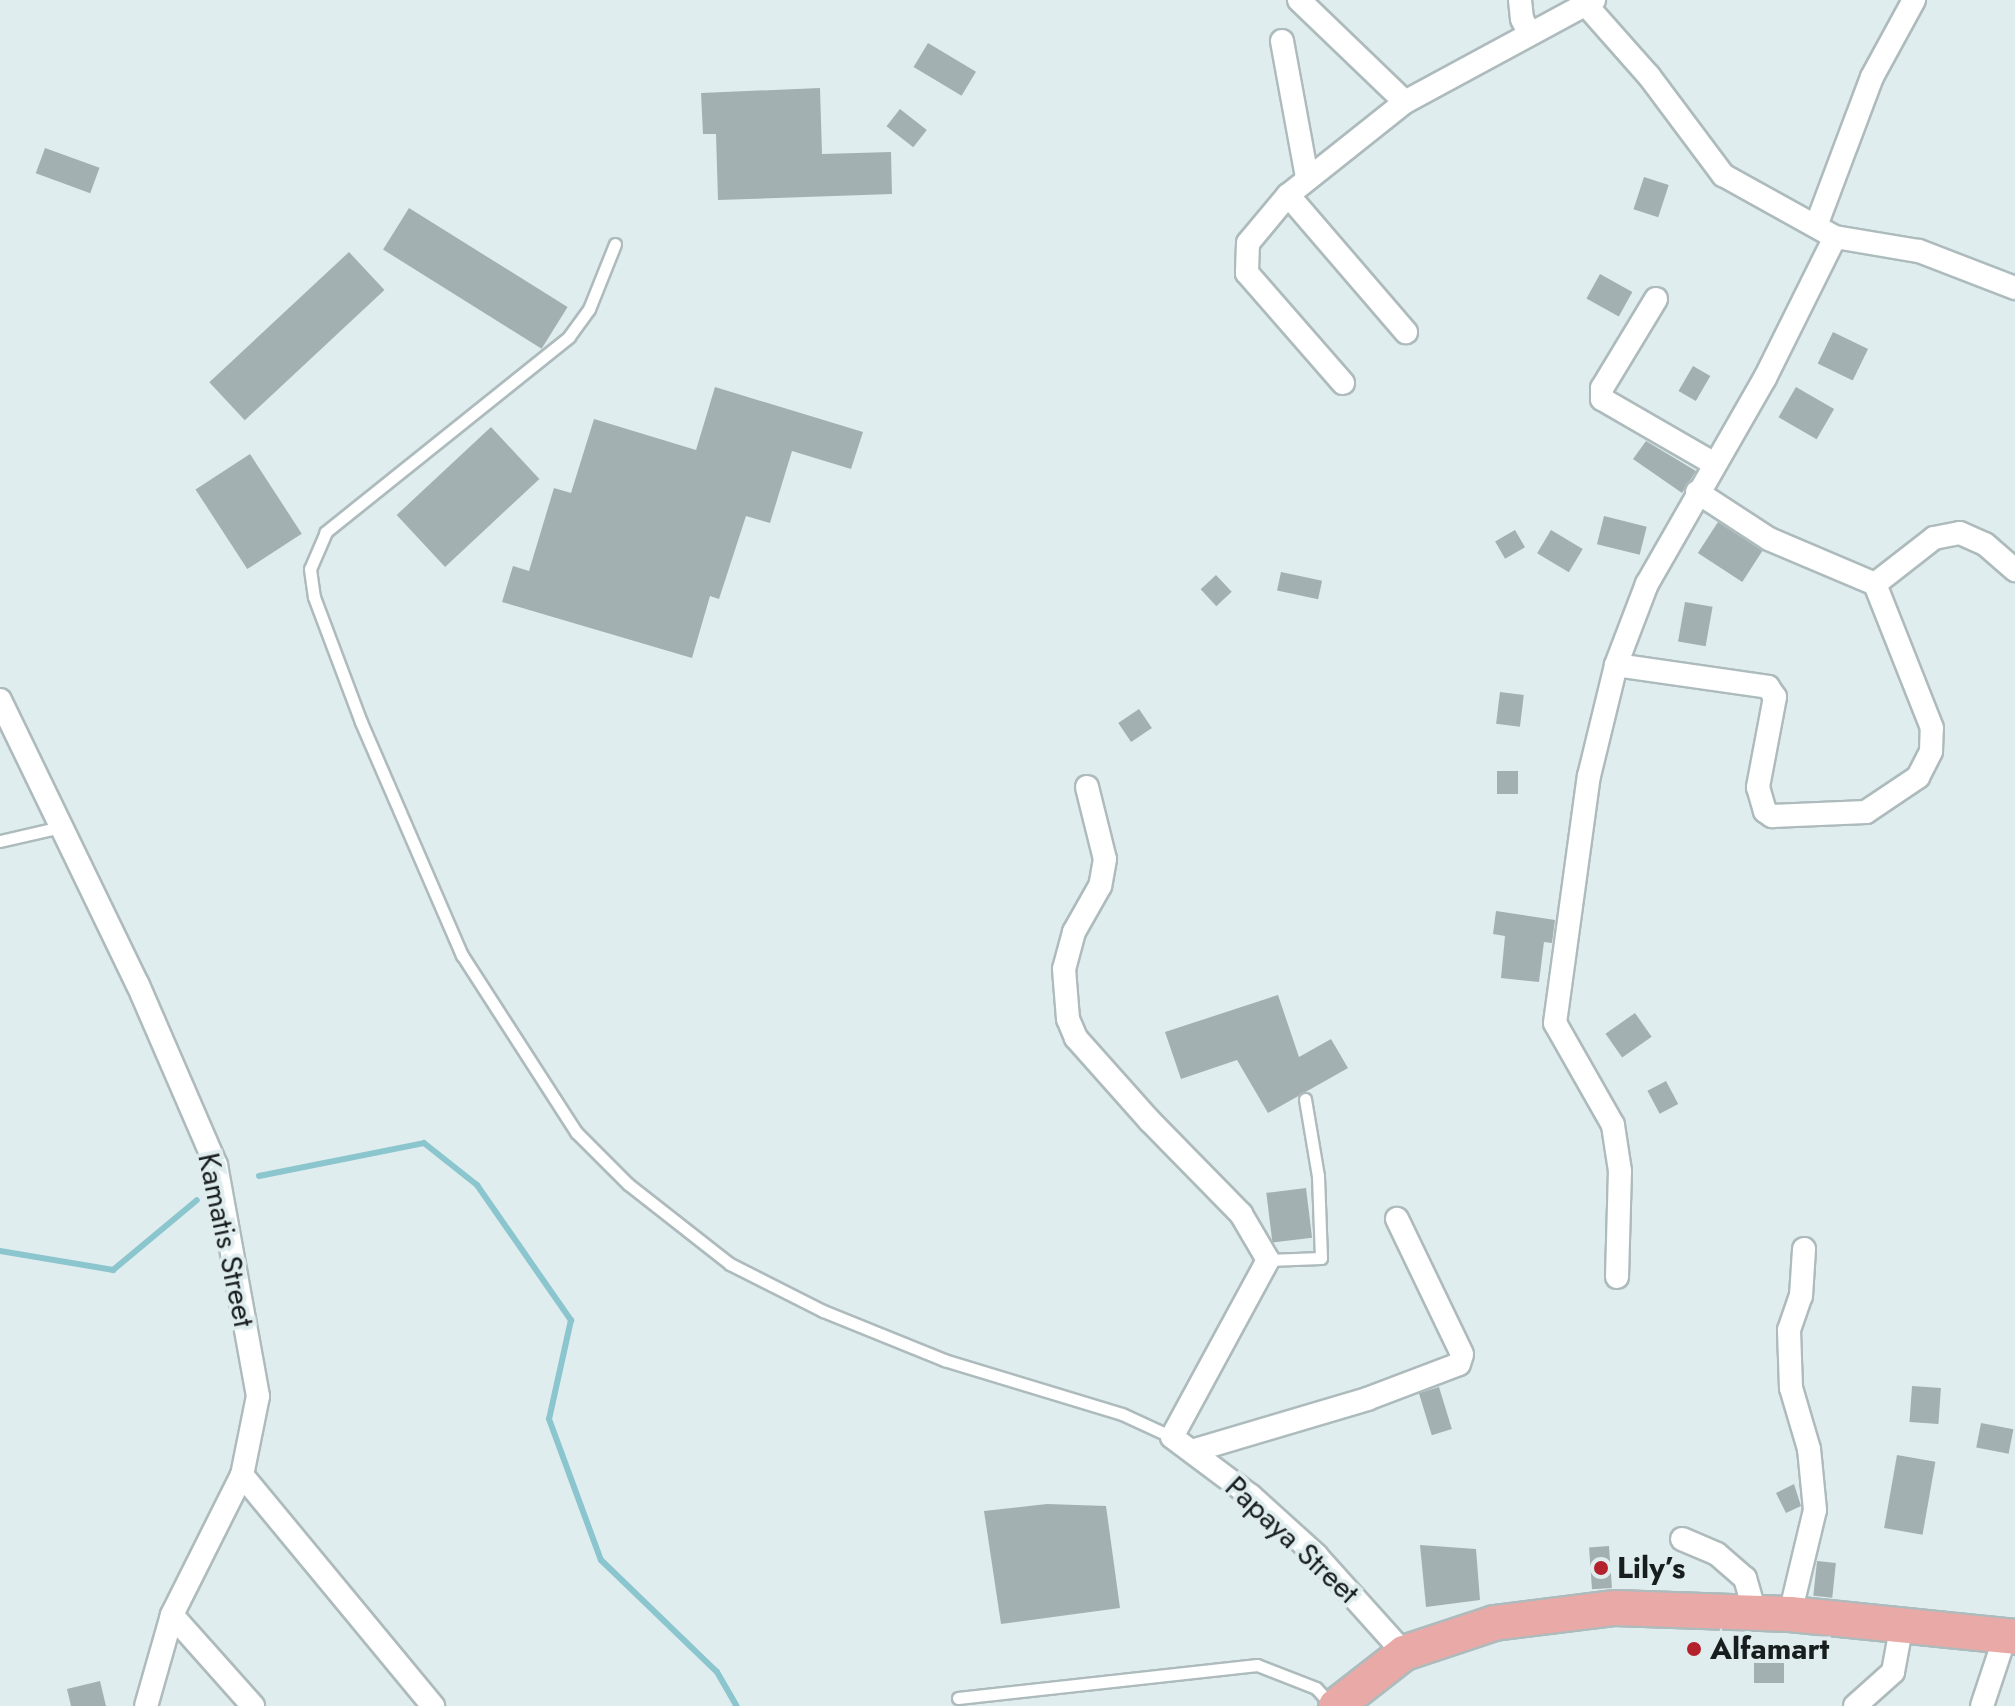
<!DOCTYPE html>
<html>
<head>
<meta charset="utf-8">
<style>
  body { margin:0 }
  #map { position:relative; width:2015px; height:1706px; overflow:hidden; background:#e0edef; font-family:Jost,sans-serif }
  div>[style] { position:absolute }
  .stream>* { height:6px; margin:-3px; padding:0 3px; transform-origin:3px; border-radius:3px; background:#8bc5ce }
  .building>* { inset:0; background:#a3b0b2; transform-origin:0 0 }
  .roads { filter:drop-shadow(2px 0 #aebbbd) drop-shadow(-2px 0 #aebbbd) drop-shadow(0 2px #aebbbd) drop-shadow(0 -2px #aebbbd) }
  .service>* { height:11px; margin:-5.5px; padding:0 5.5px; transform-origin:5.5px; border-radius:5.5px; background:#fff }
  .minor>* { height:22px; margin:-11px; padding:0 11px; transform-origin:11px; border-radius:11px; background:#fff }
  .primary>* { height:34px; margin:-17px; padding:0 17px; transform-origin:17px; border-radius:17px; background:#e9a9a6 }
  .dots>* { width:22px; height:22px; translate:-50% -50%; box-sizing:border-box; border:4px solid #e0edef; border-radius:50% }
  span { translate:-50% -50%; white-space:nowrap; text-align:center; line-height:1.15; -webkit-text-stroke:8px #e0edef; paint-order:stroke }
  .street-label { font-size:30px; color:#181d1e }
  .poi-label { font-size:30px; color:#181d1e; font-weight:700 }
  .left { translate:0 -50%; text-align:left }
</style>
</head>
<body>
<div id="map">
  <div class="stream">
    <div style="left:259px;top:1176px;width:168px;rotate:-11.3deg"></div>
    <div style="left:424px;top:1143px;width:68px;rotate:38.4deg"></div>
    <div style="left:477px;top:1185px;width:165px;rotate:55.2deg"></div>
    <div style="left:571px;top:1320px;width:101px;rotate:102.5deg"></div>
    <div style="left:549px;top:1419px;width:150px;rotate:69.8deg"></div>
    <div style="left:601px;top:1560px;width:161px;rotate:44deg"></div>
    <div style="left:717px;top:1672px;width:39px;rotate:60deg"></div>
    <div style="left:0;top:1251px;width:115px;rotate:9.5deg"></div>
    <div style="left:113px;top:1270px;width:109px;rotate:-39.8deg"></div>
  </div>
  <div class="building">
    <div style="left:928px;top:43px;width:56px;height:28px;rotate:31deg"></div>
    <div style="clip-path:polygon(820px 88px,822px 154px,891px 152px,892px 194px,718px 200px,716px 134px,703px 134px,701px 93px)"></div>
    <div style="left:900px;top:109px;width:34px;height:22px;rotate:38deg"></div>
    <div style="left:45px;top:148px;width:58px;height:27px;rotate:20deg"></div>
    <div style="left:1644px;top:177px;width:26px;height:34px;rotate:18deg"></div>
    <div style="left:409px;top:208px;width:187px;height:49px;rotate:32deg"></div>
    <div style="left:349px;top:252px;width:52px;height:191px;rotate:47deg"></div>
    <div style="left:1600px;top:274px;width:37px;height:28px;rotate:29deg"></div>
    <div style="left:1833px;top:332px;width:39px;height:35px;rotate:26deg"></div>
    <div style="left:1693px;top:366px;width:20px;height:29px;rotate:30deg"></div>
    <div style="clip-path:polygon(715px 387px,863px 432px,851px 469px,792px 451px,770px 523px,746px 516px,719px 599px,710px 596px,692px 658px,502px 602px,513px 566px,529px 571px,554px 488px,571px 493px,594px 419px,696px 450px)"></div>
    <div style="left:1796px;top:387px;width:44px;height:35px;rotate:30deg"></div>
    <div style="left:491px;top:427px;width:71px;height:129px;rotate:47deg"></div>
    <div style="clip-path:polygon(1646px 441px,1696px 471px,1682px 493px,1633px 459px)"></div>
    <div style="left:250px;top:454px;width:95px;height:65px;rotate:57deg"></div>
    <div style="left:1604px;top:516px;width:44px;height:29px;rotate:14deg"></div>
    <div style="left:1718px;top:522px;width:53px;height:37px;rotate:33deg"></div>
    <div style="left:1515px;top:530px;width:20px;height:23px;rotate:60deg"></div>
    <div style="left:1551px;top:530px;width:37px;height:27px;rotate:31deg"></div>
    <div style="left:1281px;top:572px;width:42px;height:19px;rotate:12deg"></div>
    <div style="left:1216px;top:575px;width:23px;height:21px;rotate:47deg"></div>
    <div style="left:1685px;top:602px;width:28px;height:40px;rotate:10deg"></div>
    <div style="left:1500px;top:692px;width:24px;height:32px;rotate:7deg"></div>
    <div style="left:1139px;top:709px;width:23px;height:25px;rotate:56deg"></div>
    <div style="left:1497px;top:771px;width:21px;height:23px"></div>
    <div style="clip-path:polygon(1496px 911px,1555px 920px,1552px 943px,1544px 942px,1539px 982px,1501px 978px,1505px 936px,1493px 934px)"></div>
    <div style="clip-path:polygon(1278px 995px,1299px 1057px,1331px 1039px,1348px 1068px,1268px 1113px,1237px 1060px,1181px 1079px,1165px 1032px)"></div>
    <div style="left:1635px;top:1013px;width:29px;height:36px;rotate:55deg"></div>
    <div style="left:1666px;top:1081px;width:26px;height:21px;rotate:62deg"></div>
    <div style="left:1306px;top:1188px;width:50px;height:40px;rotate:83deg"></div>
    <div style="left:1912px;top:1386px;width:29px;height:36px;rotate:4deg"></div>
    <div style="left:1439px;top:1387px;width:44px;height:21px;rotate:73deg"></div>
    <div style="left:1981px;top:1423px;width:33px;height:25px;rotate:11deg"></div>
    <div style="left:1897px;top:1455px;width:39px;height:74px;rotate:10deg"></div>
    <div style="clip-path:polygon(1794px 1484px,1801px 1506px,1786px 1513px,1776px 1493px)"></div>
    <div style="clip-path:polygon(1047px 1504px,1106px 1506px,1120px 1608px,1001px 1624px,984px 1511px)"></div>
    <div style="clip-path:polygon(1420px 1545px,1476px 1549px,1480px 1600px,1426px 1607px)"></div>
    <div style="left:1609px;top:1546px;width:42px;height:20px;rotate:86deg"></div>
    <div style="left:1817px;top:1561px;width:19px;height:35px;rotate:6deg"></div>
    <div style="left:1754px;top:1642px;width:30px;height:41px"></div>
    <div style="clip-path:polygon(100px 1681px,106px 1706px,71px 1706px,67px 1689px)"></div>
  </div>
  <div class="roads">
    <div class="service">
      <div style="left:615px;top:244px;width:70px;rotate:111.8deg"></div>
      <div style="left:589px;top:309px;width:34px;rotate:126deg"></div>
      <div style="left:569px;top:337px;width:312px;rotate:141.3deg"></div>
      <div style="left:326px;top:532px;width:40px;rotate:113.4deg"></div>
      <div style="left:310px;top:569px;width:28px;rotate:82deg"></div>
      <div style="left:314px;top:597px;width:134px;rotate:69.4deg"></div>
      <div style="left:361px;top:722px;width:254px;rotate:66.6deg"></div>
      <div style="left:462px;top:955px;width:211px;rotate:57.2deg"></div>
      <div style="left:576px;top:1132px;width:74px;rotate:45deg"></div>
      <div style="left:628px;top:1184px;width:130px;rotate:38.1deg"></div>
      <div style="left:730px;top:1264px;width:104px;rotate:26.8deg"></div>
      <div style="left:823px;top:1311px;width:131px;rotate:22deg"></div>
      <div style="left:944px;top:1360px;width:186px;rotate:16.9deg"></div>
      <div style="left:1122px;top:1414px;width:55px;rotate:24.7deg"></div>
      <div style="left:0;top:841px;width:63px;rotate:-12.9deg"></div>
      <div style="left:1268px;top:1260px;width:53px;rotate:-2.2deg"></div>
      <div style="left:1321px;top:1258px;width:82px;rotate:-92.1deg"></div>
      <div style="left:1318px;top:1176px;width:78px;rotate:-99.6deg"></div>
      <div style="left:958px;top:1698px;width:301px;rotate:-6.3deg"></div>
      <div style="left:1257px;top:1665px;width:63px;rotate:21.3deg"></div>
      <div style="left:1316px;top:1688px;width:24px;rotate:48deg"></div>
    </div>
    <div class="minor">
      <div style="left:1299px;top:0;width:147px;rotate:43.9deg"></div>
      <div style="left:1405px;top:102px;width:215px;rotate:-28.4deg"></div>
      <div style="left:1520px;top:0;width:19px;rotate:84deg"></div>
      <div style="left:1522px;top:19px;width:17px;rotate:62deg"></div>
      <div style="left:1587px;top:6px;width:94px;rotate:48.5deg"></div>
      <div style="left:1649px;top:76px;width:124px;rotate:53.2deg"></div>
      <div style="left:1723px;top:175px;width:128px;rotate:29deg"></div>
      <div style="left:1835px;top:237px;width:85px;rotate:9.5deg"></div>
      <div style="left:1919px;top:251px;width:103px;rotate:21.1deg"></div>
      <div style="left:1282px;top:41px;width:138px;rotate:79.6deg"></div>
      <div style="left:1405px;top:102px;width:149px;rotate:141.5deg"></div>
      <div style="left:1288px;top:195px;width:181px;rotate:49.3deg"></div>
      <div style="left:1288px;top:195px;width:62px;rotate:129.8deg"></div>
      <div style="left:1248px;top:243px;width:30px;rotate:92deg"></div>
      <div style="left:1247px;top:273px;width:146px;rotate:48.9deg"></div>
      <div style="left:1816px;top:226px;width:159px;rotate:-69.4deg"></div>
      <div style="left:1872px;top:77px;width:88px;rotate:-61.4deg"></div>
      <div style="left:1656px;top:299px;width:104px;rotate:121.2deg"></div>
      <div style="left:1602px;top:388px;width:11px;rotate:90deg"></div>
      <div style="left:1602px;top:399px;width:128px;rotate:30deg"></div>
      <div style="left:1697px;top:492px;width:86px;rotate:33.1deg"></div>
      <div style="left:1769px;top:539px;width:115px;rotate:23deg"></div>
      <div style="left:1616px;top:665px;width:154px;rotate:8.2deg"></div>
      <div style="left:1768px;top:687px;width:12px;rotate:55deg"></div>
      <div style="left:1775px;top:697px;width:92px;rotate:100.7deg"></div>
      <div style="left:1758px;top:787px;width:25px;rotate:74deg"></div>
      <div style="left:1765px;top:811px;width:9px;rotate:36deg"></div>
      <div style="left:1772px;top:816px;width:94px;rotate:-2.4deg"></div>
      <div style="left:1866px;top:812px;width:63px;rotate:-33.9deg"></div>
      <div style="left:1918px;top:777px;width:29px;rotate:-63deg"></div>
      <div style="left:1931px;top:751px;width:23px;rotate:-88deg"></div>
      <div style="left:1932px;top:728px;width:155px;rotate:-111.6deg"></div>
      <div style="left:1875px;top:584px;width:75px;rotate:-37.9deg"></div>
      <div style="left:1934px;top:538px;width:26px;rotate:-11deg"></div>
      <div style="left:1960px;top:533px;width:27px;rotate:24deg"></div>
      <div style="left:1985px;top:544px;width:40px;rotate:41deg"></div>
      <div style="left:0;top:700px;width:317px;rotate:64.2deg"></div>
      <div style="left:138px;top:985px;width:196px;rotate:66.6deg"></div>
      <div style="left:216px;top:1165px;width:235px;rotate:79.7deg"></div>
      <div style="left:258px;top:1396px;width:81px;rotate:101.4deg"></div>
      <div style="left:242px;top:1475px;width:157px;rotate:116.6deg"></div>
      <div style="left:172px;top:1615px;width:95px;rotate:105.9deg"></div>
      <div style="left:1087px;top:787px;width:74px;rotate:76deg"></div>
      <div style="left:1105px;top:859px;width:27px;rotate:100deg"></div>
      <div style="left:1100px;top:886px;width:53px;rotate:119.5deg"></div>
      <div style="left:1074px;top:932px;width:38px;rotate:105deg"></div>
      <div style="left:1064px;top:969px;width:50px;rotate:85.4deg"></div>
      <div style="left:1068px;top:1019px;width:21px;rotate:67deg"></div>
      <div style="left:1076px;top:1038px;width:110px;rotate:48.3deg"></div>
      <div style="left:1149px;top:1120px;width:132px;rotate:45.6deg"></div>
      <div style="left:1241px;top:1214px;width:53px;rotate:59.6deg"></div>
      <div style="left:1268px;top:1260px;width:201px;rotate:118.5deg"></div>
      <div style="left:1172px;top:1437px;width:99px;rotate:36.8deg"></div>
      <div style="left:1251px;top:1496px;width:88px;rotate:42.2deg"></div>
      <div style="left:1316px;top:1555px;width:132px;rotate:48.1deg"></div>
      <div style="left:1617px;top:1277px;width:106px;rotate:-88.4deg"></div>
      <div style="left:1620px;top:1171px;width:47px;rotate:-98.7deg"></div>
      <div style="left:1613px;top:1125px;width:117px;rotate:-119.6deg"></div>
      <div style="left:1555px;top:1023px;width:249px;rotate:-82.2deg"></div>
      <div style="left:1589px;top:776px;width:114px;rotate:-76.3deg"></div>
      <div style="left:1616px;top:665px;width:87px;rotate:-69.1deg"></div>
      <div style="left:1647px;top:584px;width:237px;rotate:-60.2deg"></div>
      <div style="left:1765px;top:378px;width:157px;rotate:-63.6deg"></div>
      <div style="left:1192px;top:1451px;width:183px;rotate:-16.5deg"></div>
      <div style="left:1367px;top:1399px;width:98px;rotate:-20.8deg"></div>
      <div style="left:1459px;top:1364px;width:10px;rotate:-73deg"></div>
      <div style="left:1462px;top:1354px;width:150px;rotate:-115.7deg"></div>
      <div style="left:242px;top:1475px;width:300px;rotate:50.4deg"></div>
      <div style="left:1682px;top:1539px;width:38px;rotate:23deg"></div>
      <div style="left:1717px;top:1554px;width:37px;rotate:41deg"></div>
      <div style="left:1745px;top:1578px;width:35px;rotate:74deg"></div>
      <div style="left:1790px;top:1614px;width:107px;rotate:-76.5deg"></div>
      <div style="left:1815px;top:1510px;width:61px;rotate:-95.6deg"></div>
      <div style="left:1809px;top:1449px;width:64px;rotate:-106.4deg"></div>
      <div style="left:1791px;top:1388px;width:58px;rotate:-92deg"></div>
      <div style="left:1789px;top:1330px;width:36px;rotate:-71deg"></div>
      <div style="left:1801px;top:1296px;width:47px;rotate:-86.3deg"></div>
      <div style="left:172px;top:1615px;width:122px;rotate:48.3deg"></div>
      <div style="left:1855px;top:1706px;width:51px;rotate:-41.8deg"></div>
      <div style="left:1893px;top:1672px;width:44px;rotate:-79.5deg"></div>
      <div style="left:1982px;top:1706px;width:73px;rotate:-71.6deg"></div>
    </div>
    <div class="primary">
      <div style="left:1336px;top:1706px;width:86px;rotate:-37.9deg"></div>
      <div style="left:1404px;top:1653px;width:95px;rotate:-18.4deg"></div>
      <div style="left:1494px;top:1623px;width:122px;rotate:-7.1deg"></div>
      <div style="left:1615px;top:1608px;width:175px;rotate:2deg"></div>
      <div style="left:1790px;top:1614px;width:226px;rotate:5.8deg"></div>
    </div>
  </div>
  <div class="dots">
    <div style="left:1601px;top:1568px;background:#b2212c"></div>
    <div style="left:1694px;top:1649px;background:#b2212c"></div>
  </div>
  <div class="street-label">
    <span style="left:226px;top:1240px;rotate:78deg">Kamatis Street</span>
    <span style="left:1292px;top:1540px;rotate:43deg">Papaya Street</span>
  </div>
  <div class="poi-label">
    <span class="left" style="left:1617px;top:1568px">Lily’s</span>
    <span class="left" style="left:1710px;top:1649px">Alfamart</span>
  </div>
</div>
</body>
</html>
